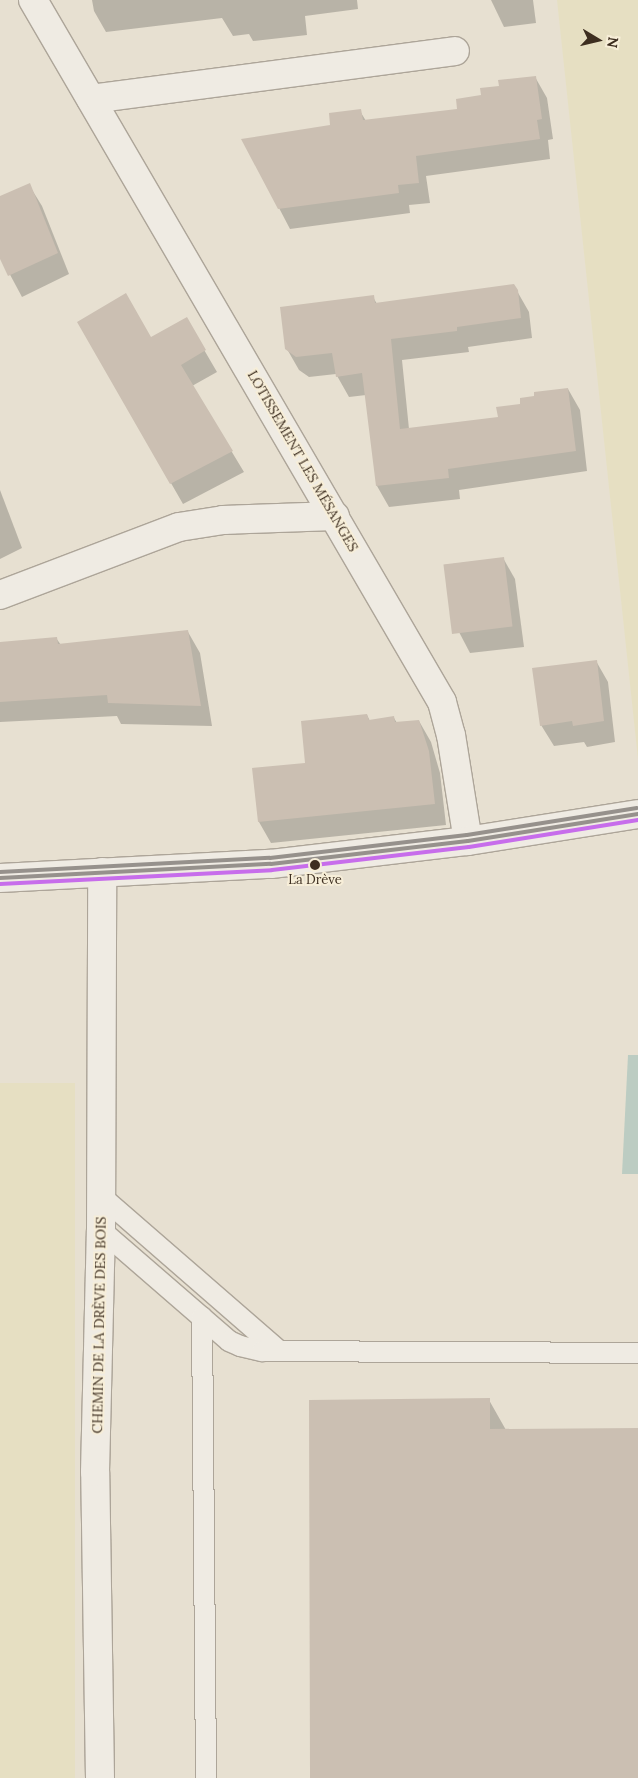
<!DOCTYPE html>
<html>
<head>
<meta charset="utf-8">
<style>
  body { margin:0 }
  #map { position:relative; width:638px; height:1778px; overflow:hidden; background:#e7e0d1; font-family:Lora,serif }
  div>[style] { position:absolute }
  .farmland>* { inset:0; background:#e6dfc2; transform-origin:0 0 }
  .water>* { inset:0; background:#bcccc2 }
  .shadow>* { inset:0; background:#0003 }
  .building>* { inset:0; background:#cbbfb2; transform-origin:0 0 }
  .roads { filter:drop-shadow(1px 0 #ada599) drop-shadow(-1px 0 #ada599) drop-shadow(0 1px #ada599) drop-shadow(0 -1px #ada599) }
  .lane>* { height:20px; margin:-10px; padding:0 10px; transform-origin:10px; border-radius:10px; background:#efebe3 }
  .street>* { height:28px; margin:-14px; padding:0 14px; transform-origin:14px; border-radius:14px; background:#efebe3 }
  .secondary>* { height:28px; margin:-14px; padding:0 14px; transform-origin:14px; border-radius:14px; background:#efebe3 }
  .bus-1>* { height:4px; margin:-2px; padding:0 2px; transform-origin:2px; border-radius:2px; background:#96918c }
  .bus-2>* { height:4px; margin:-2px; padding:0 2px; transform-origin:2px; border-radius:2px; background:#c76deb }
  .bus-3>* { height:4px; margin:-2px; padding:0 2px; transform-origin:2px; border-radius:2px; background:#96918c }
  .dots>* { width:14px; height:14px; translate:-50% -50%; box-sizing:border-box; border:2px solid #f7eed8; border-radius:50% }
  span { translate:-50% -50%; white-space:nowrap; text-align:center; line-height:1.15; -webkit-text-stroke:4px #f7eed8; paint-order:stroke }
  .bus-label { font-size:13px; color:#3d2e20 }
  .street-label { font-size:14px; color:#3d2e20 }
  .north { position:absolute; left:573px; top:15px; width:50px; height:50px; -webkit-text-stroke:4px #f7eed8; paint-order:stroke; rotate:99deg; font-size:14px; font-weight:700; line-height:20px; text-align:center; color:#3d2e20 }
  .north::after { content:''; display:block; margin:auto; width:18px; height:22px; background:#3d2e20; clip-path:polygon(50% 0,100% 100%,50% 72%,0 100%) }
</style>
</head>
<body>
<div id="map">
  <div class="farmland">
    <div style="clip-path:polygon(557px 0,638px 0,638px 759px)"></div>
    <div style="left:75px;top:1083px;width:695px;height:75px;rotate:90deg"></div>
  </div>
  <div class="water">
    <div style="clip-path:polygon(628px 1055px,638px 1055px,638px 1174px,622px 1174px)"></div>
  </div>
  <div class="shadow">
    <div style="clip-path:polygon(92px 0,357px 0,358px 9px,305px 16px,307px 35px,253px 41px,249px 34px,233px 36px,222px 18px,106px 32px,94px 11px)"></div>
    <div style="clip-path:polygon(491px 0,533px 0,536px 23px,504px 27px)"></div>
    <div style="clip-path:polygon(535px 77px,547px 98px,553px 139px,548px 140px,550px 159px,426px 176px,430px 203px,409px 205px,410px 213px,290px 229px,279px 208px,332px 126px,360px 111px,366px 121px,459px 110px,500px 87px)"></div>
    <div style="clip-path:polygon(29px 185px,42px 206px,69px 274px,22px 297px,0 256px,0 198px)"></div>
    <div style="clip-path:polygon(517px 291px,529px 312px,532px 338px,468px 347px,469px 352px,402px 360px,409px 429px,499px 419px,522px 405px,568px 389px,580px 410px,587px 471px,459px 490px,460px 499px,389px 507px,377px 486px,366px 395px,349px 397px,336px 374px,309px 377px,299px 370px,287px 349px,373px 297px,377px 304px)"></div>
    <div style="clip-path:polygon(186px 319px,217px 372px,192px 386px,244px 472px,183px 504px,79px 323px,151px 339px)"></div>
    <div style="clip-path:polygon(0 490px,22px 548px,0 559px)"></div>
    <div style="clip-path:polygon(503px 558px,515px 579px,524px 647px,470px 653px,459px 632px,444px 565px)"></div>
    <div style="clip-path:polygon(188px 632px,200px 653px,212px 726px,121px 724px,117px 716px,0 722px,0 643px,56px 638px,61px 645px)"></div>
    <div style="clip-path:polygon(596px 661px,608px 682px,615px 742px,587px 747px,584px 742px,554px 746px,541px 725px)"></div>
    <div style="clip-path:polygon(367px 715px,370px 721px,394px 718px,397px 723px,419px 721px,431px 742px,440px 773px,446px 825px,271px 843px,259px 822px,254px 769px,306px 764px)"></div>
    <div style="clip-path:polygon(489px 1400px,506px 1430px,638px 1429px,638px 1778px,311px 1778px)"></div>
  </div>
  <div class="building">
    <div style="clip-path:polygon(536px 76px,542px 119px,537px 120px,540px 139px,416px 156px,419px 183px,398px 185px,399px 193px,278px 209px,241px 139px,330px 125px,329px 113px,361px 109px,363px 120px,457px 109px,456px 99px,481px 95px,480px 88px,499px 86px,498px 80px)"></div>
    <div style="clip-path:polygon(30px 183px,58px 253px,8px 276px,0 259px,0 196px)"></div>
    <div style="clip-path:polygon(514px 284px,518px 290px,521px 318px,457px 327px,457px 331px,391px 339px,400px 429px,498px 417px,496px 407px,520px 404px,520px 398px,534px 396px,534px 392px,568px 388px,576px 451px,448px 469px,449px 478px,376px 486px,362px 373px,336px 377px,332px 353px,296px 357px,285px 349px,280px 307px,374px 295px,375px 303px)"></div>
    <div style="clip-path:polygon(126px 293px,151px 337px,187px 317px,206px 350px,181px 365px,233px 451px,170px 484px,77px 322px)"></div>
    <div style="left:504px;top:557px;width:70px;height:61px;rotate:83deg"></div>
    <div style="clip-path:polygon(188px 630px,201px 706px,108px 703px,107px 695px,0 702px,0 642px,57px 637px,58px 644px)"></div>
    <div style="clip-path:polygon(597px 660px,604px 721px,573px 726px,572px 721px,540px 726px,532px 668px)"></div>
    <div style="clip-path:polygon(367px 714px,369px 720px,394px 716px,395px 722px,419px 720px,429px 751px,435px 804px,258px 822px,252px 768px,305px 763px,301px 721px)"></div>
    <div style="clip-path:polygon(490px 1398px,490px 1429px,638px 1428px,638px 1778px,310px 1778px,309px 1400px)"></div>
  </div>
  <div class="roads">
    <div class="lane">
      <div style="left:101px;top:1196px;width:236px;rotate:41deg"></div>
      <div style="left:101px;top:1230px;width:169px;rotate:40.9deg"></div>
      <div style="left:229px;top:1341px;width:12px;rotate:24deg"></div>
      <div style="left:240px;top:1346px;width:23px;rotate:13deg"></div>
      <div style="left:262px;top:1351px;width:376px;rotate:0.3deg"></div>
      <div style="left:202px;top:1317px;width:461px;rotate:89.5deg"></div>
    </div>
    <div class="street">
      <div style="left:33px;top:0;width:812px;rotate:59.77deg"></div>
      <div style="left:442px;top:702px;width:34px;rotate:75deg"></div>
      <div style="left:451px;top:735px;width:107px;rotate:80.9deg"></div>
      <div style="left:91px;top:99px;width:367px;rotate:-7.5deg"></div>
      <div style="left:0;top:595px;width:191px;rotate:-20.8deg"></div>
      <div style="left:179px;top:527px;width:45px;rotate:-9deg"></div>
      <div style="left:223px;top:520px;width:112px;rotate:-2deg"></div>
      <div style="left:100px;top:1778px;width:306px;rotate:-90.9deg"></div>
      <div style="left:95px;top:1472px;width:242px;rotate:-88.6deg"></div>
      <div style="left:101px;top:1230px;width:358px;rotate:-89.8deg"></div>
    </div>
    <div class="secondary">
      <div style="left:0;top:878px;width:271px;rotate:-3deg"></div>
      <div style="left:271px;top:864px;width:198px;rotate:-6.7deg"></div>
      <div style="left:468px;top:841px;width:172px;rotate:-9deg"></div>
    </div>
  </div>
  <div class="bus-1">
    <div style="left:0;top:878px;width:271px;rotate:-3deg"></div>
    <div style="left:271px;top:864px;width:198px;rotate:-6.7deg"></div>
    <div style="left:468px;top:841px;width:172px;rotate:-9deg"></div>
  </div>
  <div class="bus-2">
    <div style="left:0;top:884px;width:272px;rotate:-2.9deg"></div>
    <div style="left:272px;top:870px;width:198px;rotate:-6.7deg"></div>
    <div style="left:469px;top:847px;width:171px;rotate:-9.1deg"></div>
  </div>
  <div class="bus-3">
    <div style="left:0;top:872px;width:270px;rotate:-3deg"></div>
    <div style="left:270px;top:858px;width:198px;rotate:-6.7deg"></div>
    <div style="left:467px;top:835px;width:172px;rotate:-9deg"></div>
  </div>
  <div class="dots">
    <div style="left:315px;top:865px;background:#3d2e20"></div>
  </div>
  <div class="bus-label">
    <span style="left:315px;top:880px">La Drève</span>
  </div>
  <div class="street-label">
    <span style="left:303px;top:461px;rotate:60deg">LOTISSEMENT LES MÉSANGES</span>
    <span style="left:99px;top:1325px;rotate:-89deg">CHEMIN DE LA DRÈVE DES BOIS</span>
  </div>
  <div class="north">N</div>
</div>
</body>
</html>
